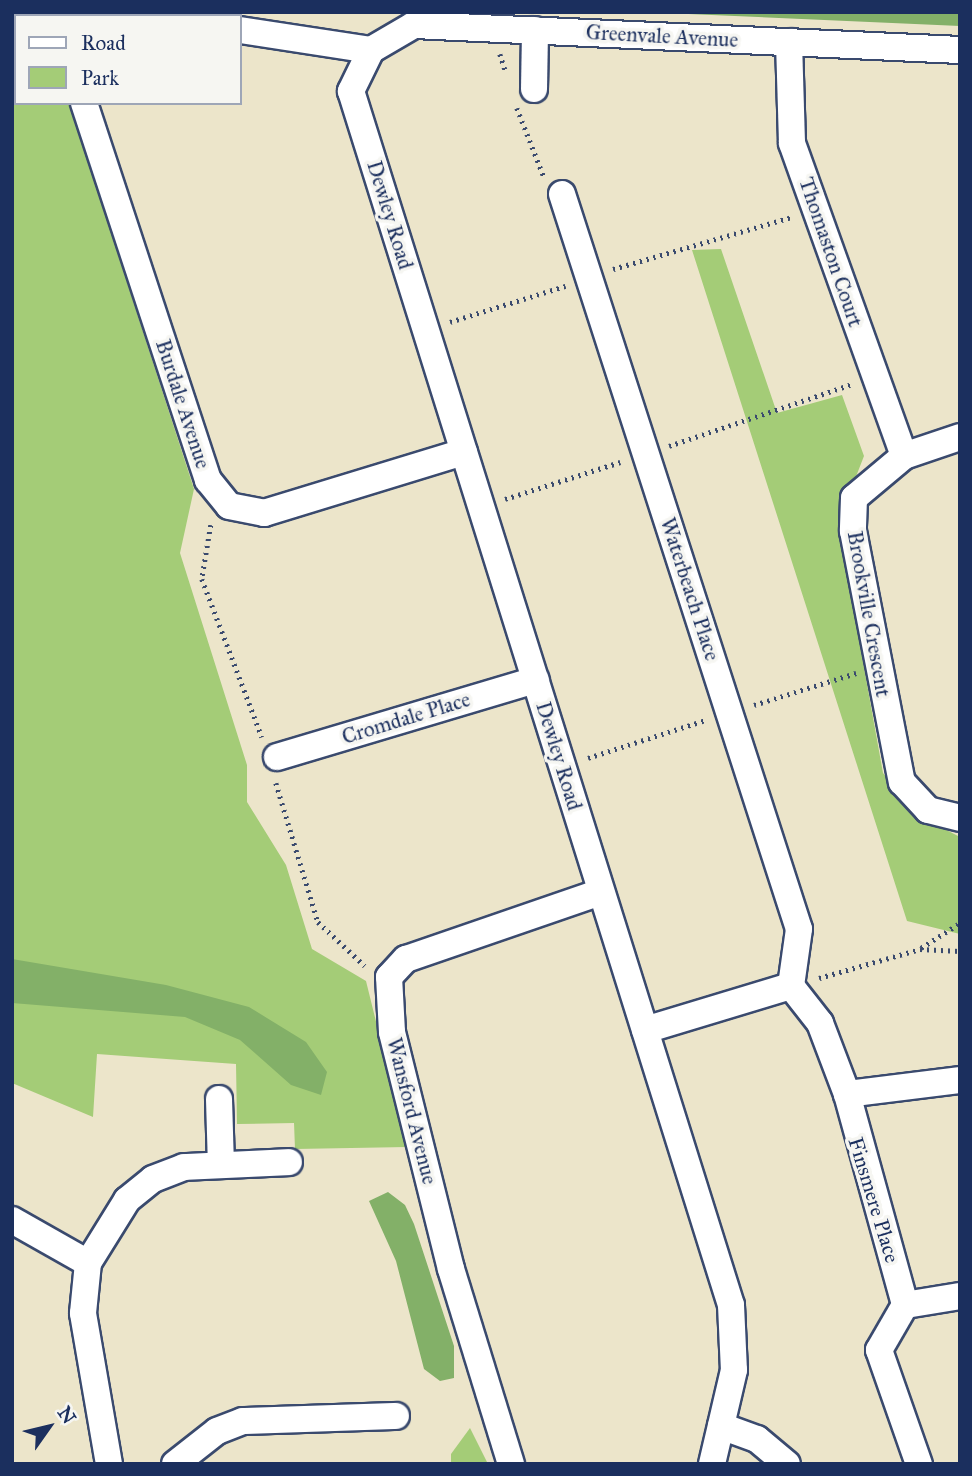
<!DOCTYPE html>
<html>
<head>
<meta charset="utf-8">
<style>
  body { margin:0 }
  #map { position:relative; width:972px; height:1476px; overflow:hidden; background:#ece5ca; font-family:"IM FELL Great Primer",serif }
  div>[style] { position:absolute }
  .green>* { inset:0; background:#a4cc77 }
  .forest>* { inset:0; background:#83b068 }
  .path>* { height:4.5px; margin-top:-2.25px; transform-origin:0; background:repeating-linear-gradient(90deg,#3a4a6e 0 2px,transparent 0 7px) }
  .roads { filter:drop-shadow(2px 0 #3a4a6e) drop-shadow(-2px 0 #3a4a6e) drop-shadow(0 2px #3a4a6e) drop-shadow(0 -2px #3a4a6e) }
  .minor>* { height:26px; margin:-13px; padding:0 13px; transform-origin:13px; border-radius:13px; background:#fff }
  span { translate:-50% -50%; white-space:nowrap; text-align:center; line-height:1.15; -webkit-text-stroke:7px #f6f6f2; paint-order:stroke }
  .street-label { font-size:21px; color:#1b2f5e }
  .frame { position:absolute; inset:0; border:14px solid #1b2f5e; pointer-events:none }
  .legend { position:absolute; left:14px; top:14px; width:228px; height:91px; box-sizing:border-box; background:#f6f6f2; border:2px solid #9ea6b7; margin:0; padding:9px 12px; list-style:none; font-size:21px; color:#1b2f5e }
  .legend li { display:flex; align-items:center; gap:14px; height:35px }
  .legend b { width:35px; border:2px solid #9ea6b7 }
  .north { position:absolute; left:14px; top:1392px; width:70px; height:70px; -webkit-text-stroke:5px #f6f6f2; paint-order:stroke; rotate:56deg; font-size:19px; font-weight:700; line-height:28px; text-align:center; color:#1b2f5e }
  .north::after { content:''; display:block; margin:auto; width:24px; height:32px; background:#1b2f5e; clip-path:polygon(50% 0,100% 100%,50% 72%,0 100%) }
</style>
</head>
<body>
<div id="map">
  <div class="green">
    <div style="clip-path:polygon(12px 12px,115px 12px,16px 16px,16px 103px,69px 103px,194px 489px,180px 553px,247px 765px,247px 802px,286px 865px,312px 949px,366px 981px,407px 1147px,295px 1149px,294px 1123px,237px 1124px,236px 1064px,97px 1054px,93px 1117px,12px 1083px)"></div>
    <div style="clip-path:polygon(721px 249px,777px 413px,842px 395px,864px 456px,838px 523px,883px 773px,917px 815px,960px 837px,960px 934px,907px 921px,692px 250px)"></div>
    <div style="clip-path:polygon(470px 1428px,488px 1464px,451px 1464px,451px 1454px)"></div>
  </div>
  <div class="forest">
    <div style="clip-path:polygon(642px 12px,960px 12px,960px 26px)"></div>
    <div style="clip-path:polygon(12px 959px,166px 985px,249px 1007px,306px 1042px,327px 1072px,321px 1095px,291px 1085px,240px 1040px,185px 1017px,12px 1003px)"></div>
    <div style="clip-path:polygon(388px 1192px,405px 1205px,414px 1224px,454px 1346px,454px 1378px,440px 1381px,424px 1369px,396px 1261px,369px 1201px)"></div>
  </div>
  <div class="path">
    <div style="left:61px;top:12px;width:4px;rotate:63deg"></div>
    <div style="left:102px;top:12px;width:8px;rotate:30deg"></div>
    <div style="left:12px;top:44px;width:4px"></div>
    <div style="left:500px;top:54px;width:20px;rotate:72deg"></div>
    <div style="left:517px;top:108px;width:74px;rotate:68.6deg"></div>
    <div style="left:613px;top:269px;width:186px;rotate:-16.2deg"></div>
    <div style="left:450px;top:322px;width:121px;rotate:-17.4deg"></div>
    <div style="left:669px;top:446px;width:193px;rotate:-18.7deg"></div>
    <div style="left:505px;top:499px;width:121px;rotate:-17.8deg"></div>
    <div style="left:211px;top:525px;width:55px;rotate:99.5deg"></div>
    <div style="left:202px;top:579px;width:169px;rotate:69.2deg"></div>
    <div style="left:754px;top:705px;width:107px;rotate:-17.4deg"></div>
    <div style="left:588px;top:758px;width:124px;rotate:-17.9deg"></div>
    <div style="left:276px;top:783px;width:145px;rotate:73.2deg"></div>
    <div style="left:318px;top:922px;width:64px;rotate:43.1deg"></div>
    <div style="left:921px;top:948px;width:46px;rotate:-32.7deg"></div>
    <div style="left:819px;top:978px;width:105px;rotate:-16deg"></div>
    <div style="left:920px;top:949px;width:40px;rotate:2.9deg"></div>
  </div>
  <div class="roads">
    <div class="minor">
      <div style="left:240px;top:30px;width:133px;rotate:8.7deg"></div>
      <div style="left:789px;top:42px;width:101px;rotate:88.3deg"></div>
      <div style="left:792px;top:143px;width:332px;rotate:70.3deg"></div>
      <div style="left:371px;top:50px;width:46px;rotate:116deg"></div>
      <div style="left:351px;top:91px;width:1272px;rotate:72.62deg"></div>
      <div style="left:731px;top:1305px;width:65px;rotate:87.4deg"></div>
      <div style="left:734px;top:1370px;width:97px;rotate:103.2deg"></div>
      <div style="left:371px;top:50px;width:50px;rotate:-30.2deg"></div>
      <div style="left:414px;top:25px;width:547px;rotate:2.62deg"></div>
      <div style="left:534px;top:89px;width:59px;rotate:-89deg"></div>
      <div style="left:84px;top:103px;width:397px;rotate:71.8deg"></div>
      <div style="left:208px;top:480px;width:33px;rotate:51deg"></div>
      <div style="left:229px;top:506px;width:36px;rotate:11deg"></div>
      <div style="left:264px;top:513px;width:209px;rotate:-17deg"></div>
      <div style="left:562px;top:194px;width:772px;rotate:72.13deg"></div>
      <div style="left:799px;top:929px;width:58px;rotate:98deg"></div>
      <div style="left:960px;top:437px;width:59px;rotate:161.3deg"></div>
      <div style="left:904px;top:456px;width:65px;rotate:140deg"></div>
      <div style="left:854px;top:498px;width:33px;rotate:92deg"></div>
      <div style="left:853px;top:531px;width:256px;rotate:79deg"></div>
      <div style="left:902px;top:782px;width:38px;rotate:47deg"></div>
      <div style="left:928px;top:810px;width:33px;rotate:14deg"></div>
      <div style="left:277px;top:757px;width:270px;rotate:-16.6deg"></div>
      <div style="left:645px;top:1030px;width:152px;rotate:-16.8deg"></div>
      <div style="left:791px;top:986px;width:47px;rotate:51.9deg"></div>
      <div style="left:820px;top:1023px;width:76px;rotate:69.2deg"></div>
      <div style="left:847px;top:1094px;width:219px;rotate:74.6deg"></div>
      <div style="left:905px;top:1305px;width:52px;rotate:120deg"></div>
      <div style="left:879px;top:1350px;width:121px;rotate:70.7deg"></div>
      <div style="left:847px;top:1094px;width:114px;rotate:-7.1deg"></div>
      <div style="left:219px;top:1099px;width:66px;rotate:88.3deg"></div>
      <div style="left:12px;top:1220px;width:87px;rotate:29.5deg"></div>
      <div style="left:905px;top:1305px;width:56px;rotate:-9.3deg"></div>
      <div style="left:721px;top:1426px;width:38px;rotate:20deg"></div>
      <div style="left:757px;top:1439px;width:39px;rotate:40deg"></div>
      <div style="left:109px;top:1464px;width:153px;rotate:-99.8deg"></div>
      <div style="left:83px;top:1313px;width:50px;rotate:-84.3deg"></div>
      <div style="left:88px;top:1263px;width:74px;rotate:-58.2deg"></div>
      <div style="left:127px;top:1200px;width:33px;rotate:-39deg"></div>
      <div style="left:153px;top:1179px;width:33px;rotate:-21deg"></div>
      <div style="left:184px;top:1167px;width:105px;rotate:-2.7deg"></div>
      <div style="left:175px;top:1464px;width:53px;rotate:-38.2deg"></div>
      <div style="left:217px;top:1431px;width:28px;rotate:-21deg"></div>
      <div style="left:243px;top:1421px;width:153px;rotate:-1.9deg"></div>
      <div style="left:511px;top:1464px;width:204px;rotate:-107.1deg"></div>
      <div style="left:451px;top:1269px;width:244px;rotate:-104deg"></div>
      <div style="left:392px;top:1032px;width:55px;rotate:-93.1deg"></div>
      <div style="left:389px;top:977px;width:25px;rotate:-47deg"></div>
      <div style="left:406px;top:959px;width:206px;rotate:-19deg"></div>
    </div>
  </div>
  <div class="street-label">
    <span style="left:662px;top:36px;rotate:3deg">Greenvale Avenue</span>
    <span style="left:390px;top:215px;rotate:73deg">Dewley Road</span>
    <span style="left:831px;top:252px;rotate:71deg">Thomaston Court</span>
    <span style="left:183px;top:404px;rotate:72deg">Burdale Avenue</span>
    <span style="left:690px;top:589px;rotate:72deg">Waterbeach Place</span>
    <span style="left:869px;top:614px;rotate:80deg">Brookville Crescent</span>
    <span style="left:406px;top:718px;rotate:-17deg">Cromdale Place</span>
    <span style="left:559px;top:756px;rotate:73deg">Dewley Road</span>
    <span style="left:412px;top:1111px;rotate:76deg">Wansford Avenue</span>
    <span style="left:874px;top:1200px;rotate:73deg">Finsmere Place</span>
  </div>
  <div class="frame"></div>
  <ul class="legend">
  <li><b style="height:9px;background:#fff"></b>Road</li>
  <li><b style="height:19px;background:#a4cc77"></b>Park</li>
  </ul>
  <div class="north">N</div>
</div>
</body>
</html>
